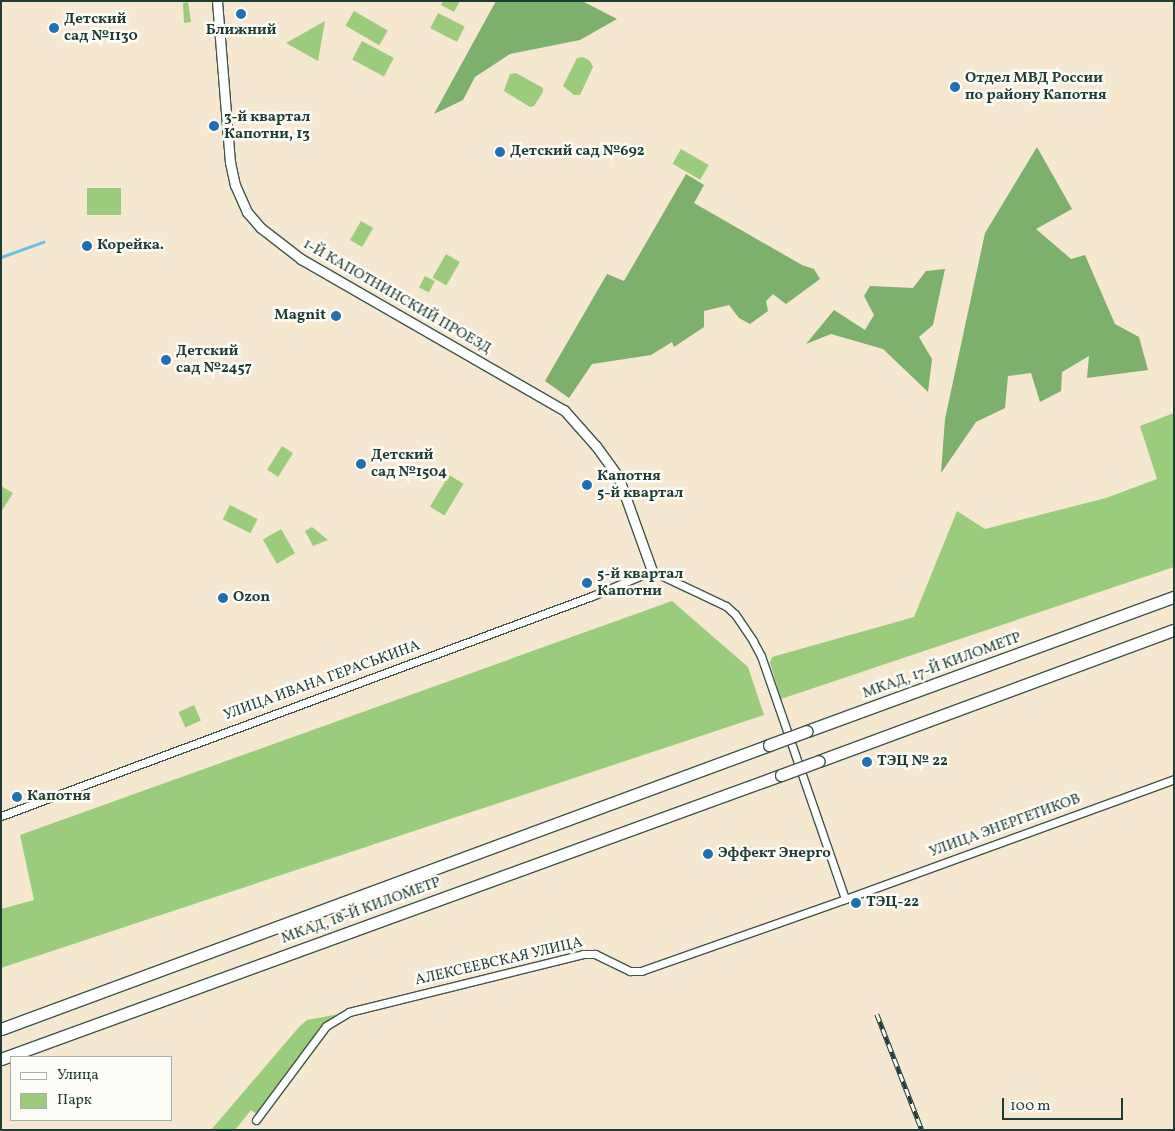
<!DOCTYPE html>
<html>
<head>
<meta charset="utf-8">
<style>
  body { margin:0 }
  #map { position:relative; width:1175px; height:1131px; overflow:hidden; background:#f5e7d0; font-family:Vollkorn,serif }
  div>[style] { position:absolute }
  .green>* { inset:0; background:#9bcc7c; transform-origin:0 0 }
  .forest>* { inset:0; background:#7cb06c }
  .stream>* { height:2.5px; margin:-1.25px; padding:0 1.25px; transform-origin:1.25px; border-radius:1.25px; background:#6ac1e7 }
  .roads { filter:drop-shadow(1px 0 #3f564b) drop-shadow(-1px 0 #3f564b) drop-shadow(0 1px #3f564b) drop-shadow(0 -1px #3f564b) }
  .minor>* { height:7px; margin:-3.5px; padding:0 3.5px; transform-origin:3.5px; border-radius:3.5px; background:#fff }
  .tertiary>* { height:9px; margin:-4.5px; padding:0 4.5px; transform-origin:4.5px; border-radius:4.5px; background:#fff }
  .trunk>* { height:11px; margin:-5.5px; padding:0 5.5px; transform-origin:5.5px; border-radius:5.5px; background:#fff }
  .rail>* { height:4.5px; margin-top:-2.25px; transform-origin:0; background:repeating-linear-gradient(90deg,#fdfcf7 0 8px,#1f3d34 0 16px); box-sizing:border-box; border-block:1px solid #1f3d34 }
  .bridges { filter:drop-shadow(1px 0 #3f564b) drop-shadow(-1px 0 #3f564b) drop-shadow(0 1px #3f564b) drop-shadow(0 -1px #3f564b) }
  .trunk-bridge>* { height:11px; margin:-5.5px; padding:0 5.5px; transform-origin:5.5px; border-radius:5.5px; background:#fff }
  .dots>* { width:14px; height:14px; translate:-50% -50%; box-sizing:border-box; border:2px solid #fdfcf7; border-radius:50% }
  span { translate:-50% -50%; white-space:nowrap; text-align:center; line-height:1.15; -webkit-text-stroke:5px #fdfcf7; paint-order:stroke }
  .poi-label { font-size:15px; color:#1f3d34; font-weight:700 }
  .left { translate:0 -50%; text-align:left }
  .right { translate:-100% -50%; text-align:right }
  .street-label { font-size:15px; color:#1f3d34 }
  .frame { position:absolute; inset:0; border:2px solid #1f3d34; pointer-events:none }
  .legend { position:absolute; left:10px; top:1056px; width:162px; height:65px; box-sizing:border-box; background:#fdfcf7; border:1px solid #a4b0a9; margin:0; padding:6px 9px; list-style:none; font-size:15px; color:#1f3d34 }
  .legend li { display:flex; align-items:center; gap:10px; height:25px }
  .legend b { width:25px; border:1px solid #a4b0a9 }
  .scale { position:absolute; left:1002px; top:1098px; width:121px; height:22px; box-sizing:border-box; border:2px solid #1f3d34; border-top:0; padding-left:6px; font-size:15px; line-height:18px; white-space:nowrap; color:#1f3d34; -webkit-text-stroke:4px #fdfcf7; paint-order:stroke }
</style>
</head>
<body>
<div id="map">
  <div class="green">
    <div style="clip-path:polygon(443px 1px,460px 1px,454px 12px,441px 5px)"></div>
    <div style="clip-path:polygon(188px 2px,191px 22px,184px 23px,183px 3px)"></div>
    <div style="left:354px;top:11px;width:39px;height:17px;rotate:30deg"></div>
    <div style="left:438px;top:13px;width:30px;height:17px;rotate:27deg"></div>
    <div style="clip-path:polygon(325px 21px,318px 61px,286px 43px)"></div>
    <div style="left:362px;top:41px;width:36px;height:21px;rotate:28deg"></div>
    <div style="clip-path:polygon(583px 57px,590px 61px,593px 67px,580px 95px,574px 95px,563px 86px,577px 58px)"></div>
    <div style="clip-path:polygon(516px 73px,543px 88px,543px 92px,534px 106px,530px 107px,504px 91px,510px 74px)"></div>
    <div style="left:681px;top:149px;width:32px;height:17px;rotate:30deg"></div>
    <div style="left:121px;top:188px;width:27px;height:34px;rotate:90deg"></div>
    <div style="left:361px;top:221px;width:14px;height:22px;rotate:30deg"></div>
    <div style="left:446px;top:254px;width:16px;height:27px;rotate:30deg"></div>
    <div style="left:425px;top:276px;width:11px;height:13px;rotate:27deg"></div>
    <div style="clip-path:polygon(1174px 413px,1174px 567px,781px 699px,770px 663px,772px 657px,914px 617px,957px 511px,985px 529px,1106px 498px,1157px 479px,1140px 426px)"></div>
    <div style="left:282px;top:446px;width:13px;height:28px;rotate:32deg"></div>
    <div style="left:449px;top:475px;width:17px;height:37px;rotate:31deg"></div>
    <div style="clip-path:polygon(1px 486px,13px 493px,1px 512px)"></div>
    <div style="left:230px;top:505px;width:31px;height:16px;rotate:27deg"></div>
    <div style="clip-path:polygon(312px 527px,328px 540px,313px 546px,305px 531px)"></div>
    <div style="left:281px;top:529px;width:28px;height:21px;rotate:60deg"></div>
    <div style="clip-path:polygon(672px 601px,748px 667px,764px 715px,1px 968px,1px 909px,34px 900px,20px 835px)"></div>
    <div style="left:194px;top:705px;width:17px;height:17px;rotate:66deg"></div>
    <div style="clip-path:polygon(345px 1013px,325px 1026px,258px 1115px,251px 1110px,235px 1130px,211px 1130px,299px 1027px,307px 1020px)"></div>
  </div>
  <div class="forest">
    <div style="clip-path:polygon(496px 1px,582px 1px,617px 19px,580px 40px,510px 54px,475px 77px,463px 100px,434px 114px)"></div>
    <div style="clip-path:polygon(1037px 147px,1072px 209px,1036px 229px,1071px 259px,1085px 255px,1115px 324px,1139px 337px,1148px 370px,1087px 378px,1089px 356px,1062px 372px,1061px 391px,1040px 402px,1031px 373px,1008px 376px,1005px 408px,976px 422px,941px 473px,945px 419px,985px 233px)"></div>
    <div style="clip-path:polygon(686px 174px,704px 185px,694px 203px,802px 265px,814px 269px,820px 279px,786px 304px,773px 294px,766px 301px,768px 311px,750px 324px,739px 318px,729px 305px,704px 311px,704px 327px,674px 347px,672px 342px,651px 355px,592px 364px,569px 398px,545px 381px,607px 274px,624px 281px)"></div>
    <div style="clip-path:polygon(945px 269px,933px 325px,919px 337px,932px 359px,928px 392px,883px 349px,831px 334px,806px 344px,834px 310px,865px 330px,874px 315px,864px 296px,870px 286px,913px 288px,926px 271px)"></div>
  </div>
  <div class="stream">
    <div style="left:1px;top:257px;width:45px;rotate:-19.7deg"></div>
  </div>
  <div class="roads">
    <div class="minor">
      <div style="left:1px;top:816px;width:631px;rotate:-20.42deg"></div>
      <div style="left:592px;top:596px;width:65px;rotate:-22.6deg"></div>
      <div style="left:652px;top:571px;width:82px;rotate:25.3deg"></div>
      <div style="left:726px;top:606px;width:12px;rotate:42deg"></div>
      <div style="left:735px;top:614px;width:32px;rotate:56deg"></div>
      <div style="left:753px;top:641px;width:17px;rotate:62deg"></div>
      <div style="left:761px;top:656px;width:257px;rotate:70.9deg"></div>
      <div style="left:256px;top:1120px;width:117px;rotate:-53.3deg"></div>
      <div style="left:326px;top:1026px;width:27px;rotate:-31deg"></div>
      <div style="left:349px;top:1012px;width:241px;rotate:-13.9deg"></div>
      <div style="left:583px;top:954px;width:12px"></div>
      <div style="left:595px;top:954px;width:39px;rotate:26deg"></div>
      <div style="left:630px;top:971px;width:11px"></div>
      <div style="left:641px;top:971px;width:216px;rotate:-19.4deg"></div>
      <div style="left:845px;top:899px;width:350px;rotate:-20deg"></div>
    </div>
    <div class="tertiary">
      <div style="left:217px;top:1px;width:162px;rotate:85.4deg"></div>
      <div style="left:230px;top:162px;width:24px;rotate:78deg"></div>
      <div style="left:235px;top:185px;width:30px;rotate:66deg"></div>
      <div style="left:247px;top:212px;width:21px;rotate:49deg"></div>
      <div style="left:261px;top:228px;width:51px;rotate:37.8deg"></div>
      <div style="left:301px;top:259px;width:303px;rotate:29.9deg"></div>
      <div style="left:564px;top:410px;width:48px;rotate:48.4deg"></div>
      <div style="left:596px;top:446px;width:37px;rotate:54deg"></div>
      <div style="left:618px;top:476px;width:101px;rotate:70.3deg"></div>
    </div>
    <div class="trunk">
      <div style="left:807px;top:731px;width:391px;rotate:-20.1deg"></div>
      <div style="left:819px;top:761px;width:378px;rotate:-20.3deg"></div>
      <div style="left:1px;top:1029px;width:819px;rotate:-20.29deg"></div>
      <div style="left:1px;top:1059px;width:830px;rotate:-20.01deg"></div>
    </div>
  </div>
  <div class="rail">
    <div style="left:877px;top:1014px;width:124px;rotate:68.8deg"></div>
  </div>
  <div class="bridges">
    <div class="trunk-bridge">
      <div style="left:769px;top:745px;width:40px;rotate:-20.2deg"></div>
      <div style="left:781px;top:775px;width:40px;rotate:-20.2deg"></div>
    </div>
  </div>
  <div class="dots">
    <div style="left:241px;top:14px;background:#1f6fb2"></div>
    <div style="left:54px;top:28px;background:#1f6fb2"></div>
    <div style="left:955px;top:87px;background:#1f6fb2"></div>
    <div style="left:214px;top:126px;background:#1f6fb2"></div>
    <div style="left:500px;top:152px;background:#1f6fb2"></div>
    <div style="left:87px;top:246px;background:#1f6fb2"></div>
    <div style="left:336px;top:316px;background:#1f6fb2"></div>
    <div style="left:166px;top:360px;background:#1f6fb2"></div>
    <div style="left:361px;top:464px;background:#1f6fb2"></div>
    <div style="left:587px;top:485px;background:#1f6fb2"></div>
    <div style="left:587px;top:583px;background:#1f6fb2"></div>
    <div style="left:223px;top:598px;background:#1f6fb2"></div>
    <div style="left:867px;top:762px;background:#1f6fb2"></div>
    <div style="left:17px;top:797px;background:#1f6fb2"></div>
    <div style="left:708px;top:854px;background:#1f6fb2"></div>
    <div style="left:856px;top:903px;background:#1f6fb2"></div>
  </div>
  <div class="poi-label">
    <span class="left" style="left:64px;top:28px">Детский<br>сад №1130</span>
    <span style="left:241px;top:31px">Ближний</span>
    <span class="left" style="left:965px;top:87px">Отдел МВД России<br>по району Капотня</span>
    <span class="left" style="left:224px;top:126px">3-й квартал<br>Капотни, 13</span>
    <span class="left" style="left:510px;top:152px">Детский сад №692</span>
    <span class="left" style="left:97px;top:246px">Корейка.</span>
    <span class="right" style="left:326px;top:316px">Magnit</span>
    <span class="left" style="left:176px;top:360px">Детский<br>сад №2457</span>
    <span class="left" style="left:371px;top:464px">Детский<br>сад №1504</span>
    <span class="left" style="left:597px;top:485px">Капотня<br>5-й квартал</span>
    <span class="left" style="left:597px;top:583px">5-й квартал<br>Капотни</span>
    <span class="left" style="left:233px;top:598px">Ozon</span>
    <span class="left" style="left:877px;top:762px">ТЭЦ № 22</span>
    <span class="left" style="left:27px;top:797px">Капотня</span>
    <span class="left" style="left:718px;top:854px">Эффект Энерго</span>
    <span class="left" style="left:866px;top:903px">ТЭЦ-22</span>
  </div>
  <div class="street-label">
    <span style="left:397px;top:297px;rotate:30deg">1-Й КАПОТНИНСКИЙ ПРОЕЗД</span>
    <span style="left:942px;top:666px;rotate:-20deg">МКАД, 17-Й КИЛОМЕТР</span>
    <span style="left:322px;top:681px;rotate:-20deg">УЛИЦА ИВАНА ГЕРАСЬКИНА</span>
    <span style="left:1005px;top:826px;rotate:-20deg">УЛИЦА ЭНЕРГЕТИКОВ</span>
    <span style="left:361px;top:911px;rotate:-20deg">МКАД, 18-Й КИЛОМЕТР</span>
    <span style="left:499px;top:962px;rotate:-13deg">АЛЕКСЕЕВСКАЯ УЛИЦА</span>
  </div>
  <div class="frame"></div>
  <ul class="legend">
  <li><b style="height:6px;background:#fff"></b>Улица</li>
  <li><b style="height:14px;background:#9bcc7c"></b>Парк</li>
  </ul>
  <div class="scale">100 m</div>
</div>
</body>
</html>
